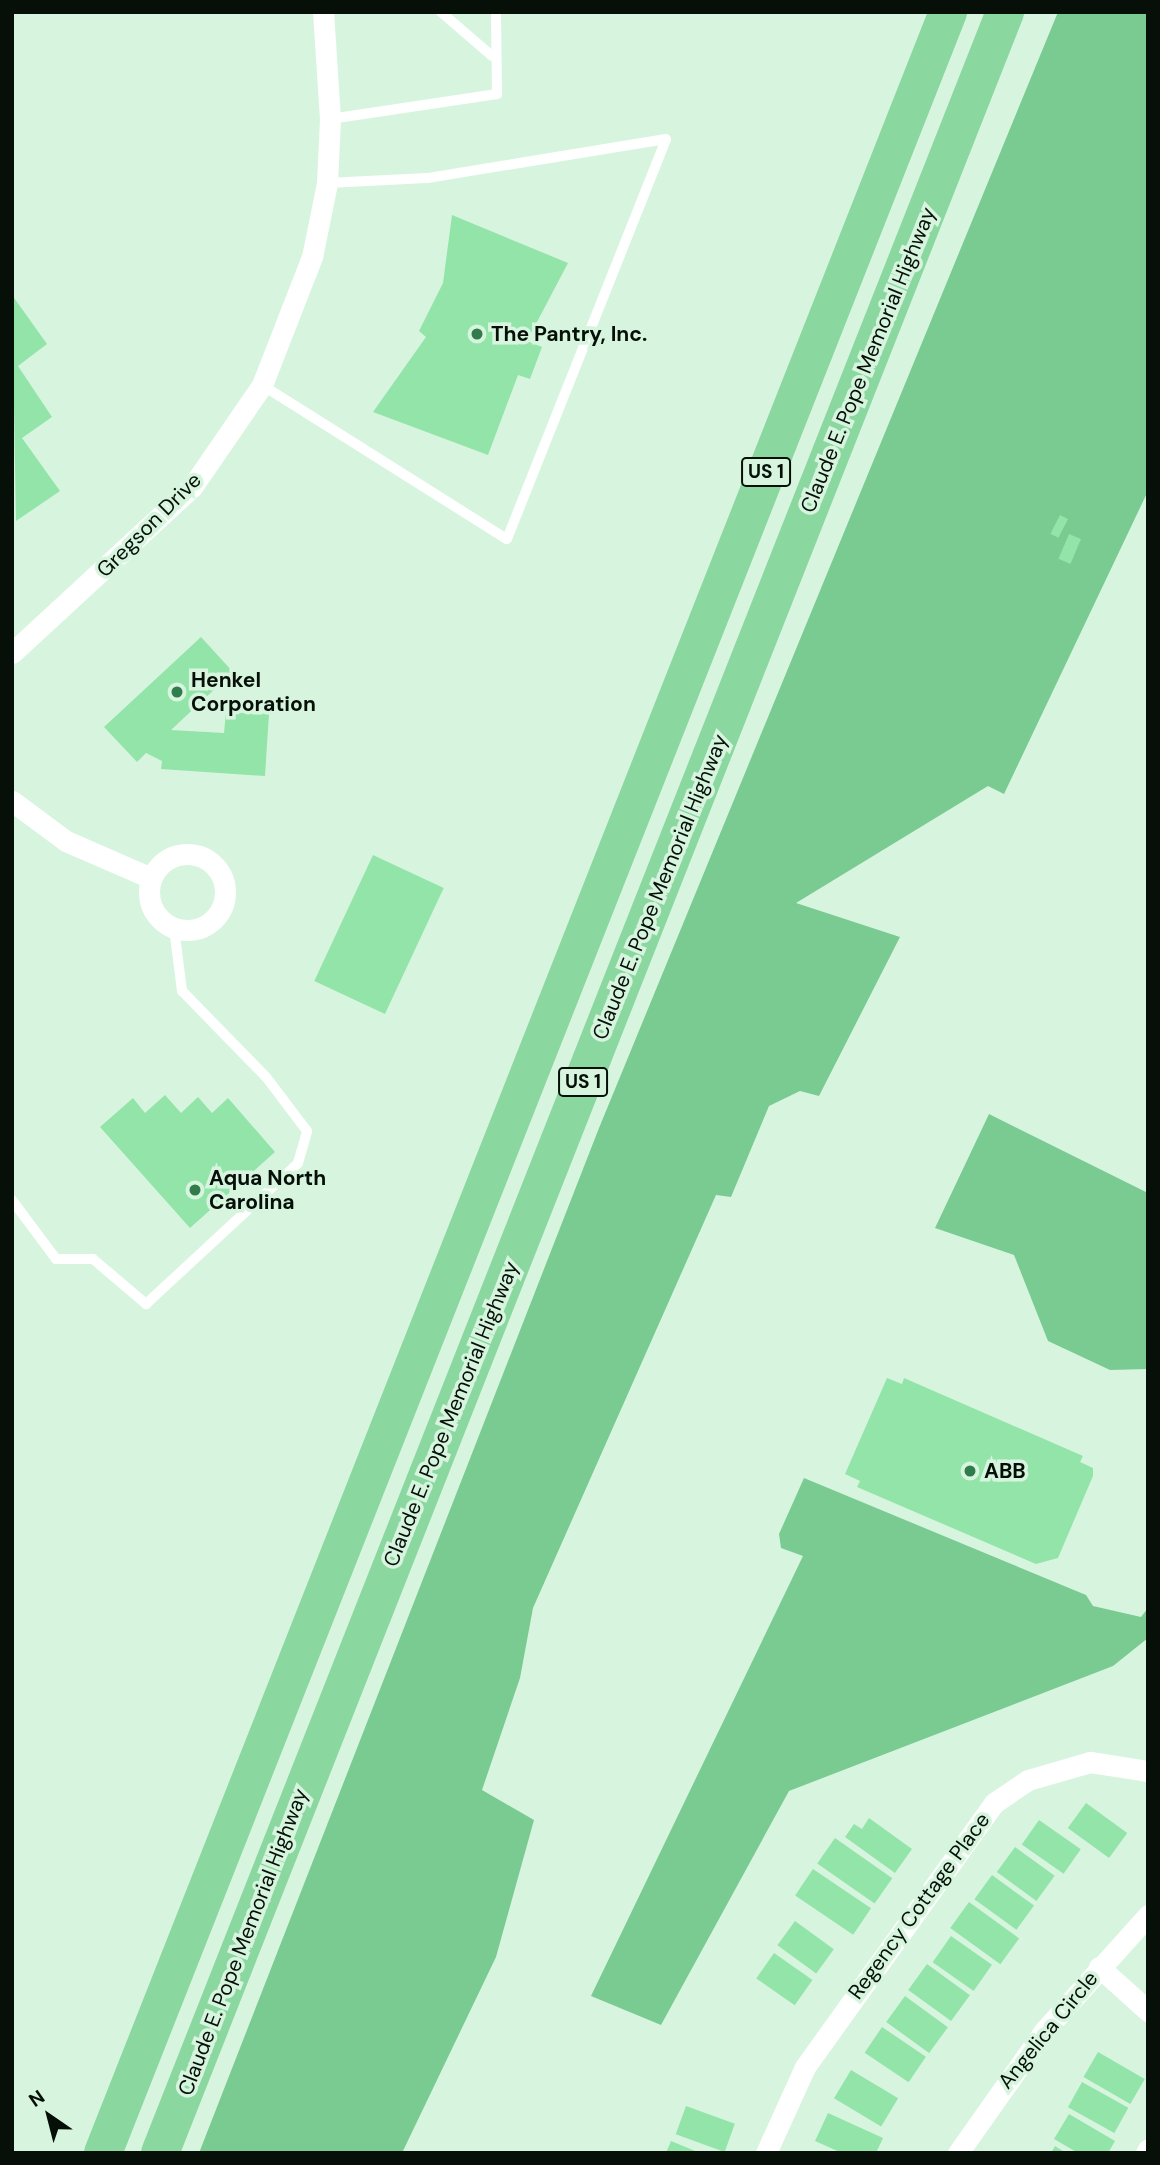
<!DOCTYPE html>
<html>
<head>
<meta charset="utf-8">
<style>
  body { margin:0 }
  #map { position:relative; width:1160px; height:2165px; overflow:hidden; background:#d7f5de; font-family:"DM Sans",sans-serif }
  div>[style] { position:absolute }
  .forest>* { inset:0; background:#7acb91 }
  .building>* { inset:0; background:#93e4a9; transform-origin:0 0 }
  .service>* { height:10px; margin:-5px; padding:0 5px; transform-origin:5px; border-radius:5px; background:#fff }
  .minor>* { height:21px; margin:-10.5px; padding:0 10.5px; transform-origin:10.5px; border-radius:10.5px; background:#fff }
  .minor>.ring { margin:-10.5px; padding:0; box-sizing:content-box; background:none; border:21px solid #fff; border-radius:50% }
  .motorway>* { height:38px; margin:-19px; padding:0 19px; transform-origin:19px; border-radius:19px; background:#8ad79f }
  .dots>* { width:19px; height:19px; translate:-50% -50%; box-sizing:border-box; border:4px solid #d7f5de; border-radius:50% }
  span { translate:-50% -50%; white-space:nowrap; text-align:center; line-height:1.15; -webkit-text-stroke:7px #d7f5de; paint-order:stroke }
  .shield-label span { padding:2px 5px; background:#d7f5de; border:2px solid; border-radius:5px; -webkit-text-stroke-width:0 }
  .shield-label { font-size:19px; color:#061008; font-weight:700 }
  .poi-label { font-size:21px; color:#061008; font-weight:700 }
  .left { translate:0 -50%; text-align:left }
  .street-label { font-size:21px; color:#061008 }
  .frame { position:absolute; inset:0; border:14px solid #061008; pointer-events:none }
  .north { position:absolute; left:14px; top:2081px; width:70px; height:70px; -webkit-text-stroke:5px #d7f5de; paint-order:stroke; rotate:325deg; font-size:19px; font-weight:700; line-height:28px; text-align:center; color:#061008 }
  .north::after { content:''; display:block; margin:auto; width:24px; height:32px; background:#061008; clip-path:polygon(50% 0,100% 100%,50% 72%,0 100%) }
</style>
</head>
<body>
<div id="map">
  <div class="forest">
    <div style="clip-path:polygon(1058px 12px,1148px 12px,1148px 491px,1004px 794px,988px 786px,796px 903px,900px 937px,819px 1096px,800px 1091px,769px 1106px,731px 1197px,716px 1195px,533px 1608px,520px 1678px,482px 1790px,534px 1820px,496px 1957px,402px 2153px,199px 2153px,599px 1128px)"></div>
    <div style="clip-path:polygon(989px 1114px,1148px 1193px,1148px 1369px,1110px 1370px,1048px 1341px,1014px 1255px,935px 1228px)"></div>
    <div style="clip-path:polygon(804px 1478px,1086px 1595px,1093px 1606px,1141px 1617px,1148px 1608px,1148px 1638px,1113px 1666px,789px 1791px,661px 2025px,591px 1996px,803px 1556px,781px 1548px,779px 1534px)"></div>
  </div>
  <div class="building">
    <div style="clip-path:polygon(452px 215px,568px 263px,527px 341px,542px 347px,530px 379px,518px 375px,488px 455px,373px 412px,426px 337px,419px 331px,443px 283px)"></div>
    <div style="clip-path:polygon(12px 295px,47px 344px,18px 366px,52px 417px,22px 438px,60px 491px,16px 521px)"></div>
    <div style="left:1060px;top:515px;width:9px;height:21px;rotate:27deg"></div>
    <div style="left:1069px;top:534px;width:13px;height:27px;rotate:23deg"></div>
    <div style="clip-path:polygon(201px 637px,233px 672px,171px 730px,224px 733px,226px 712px,269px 714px,265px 776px,161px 769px,162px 761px,146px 753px,137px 762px,104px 727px)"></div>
    <div style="left:373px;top:855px;width:78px;height:139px;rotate:25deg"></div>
    <div style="clip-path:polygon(165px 1095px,181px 1113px,198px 1097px,212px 1113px,228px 1098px,275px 1152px,190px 1228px,100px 1127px,133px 1098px,145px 1113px)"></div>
    <div style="clip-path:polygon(887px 1378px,902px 1384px,904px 1378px,1083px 1456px,1080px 1462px,1093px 1468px,1093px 1476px,1058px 1558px,1036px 1564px,857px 1487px,860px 1481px,845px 1474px)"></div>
    <div style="left:1086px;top:1803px;width:51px;height:31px;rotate:36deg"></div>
    <div style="clip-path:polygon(869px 1818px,912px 1849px,895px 1873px,845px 1837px,854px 1824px,862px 1829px)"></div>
    <div style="left:1039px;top:1820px;width:51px;height:30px;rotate:35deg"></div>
    <div style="left:835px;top:1838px;width:70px;height:31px;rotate:35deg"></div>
    <div style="left:1015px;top:1847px;width:49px;height:31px;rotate:36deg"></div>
    <div style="left:813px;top:1869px;width:70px;height:32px;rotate:34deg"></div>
    <div style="left:992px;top:1875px;width:52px;height:30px;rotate:36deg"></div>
    <div style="left:969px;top:1902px;width:62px;height:32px;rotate:36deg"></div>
    <div style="left:795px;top:1921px;width:48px;height:30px;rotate:36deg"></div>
    <div style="left:951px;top:1936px;width:50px;height:32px;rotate:35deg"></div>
    <div style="left:774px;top:1953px;width:47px;height:31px;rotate:35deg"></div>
    <div style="left:927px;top:1964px;width:53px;height:32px;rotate:36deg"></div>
    <div style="left:905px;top:1996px;width:53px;height:32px;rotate:36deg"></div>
    <div style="left:882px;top:2027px;width:53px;height:31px;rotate:34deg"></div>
    <div style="left:1098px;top:2052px;width:54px;height:29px;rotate:30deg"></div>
    <div style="left:851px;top:2070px;width:55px;height:33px;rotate:31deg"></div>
    <div style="left:1082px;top:2082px;width:53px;height:29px;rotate:29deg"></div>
    <div style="left:686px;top:2106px;width:52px;height:30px;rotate:20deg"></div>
    <div style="clip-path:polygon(828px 2113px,883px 2138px,876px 2153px,842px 2153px,815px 2141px)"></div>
    <div style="clip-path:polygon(1069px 2114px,1115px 2141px,1108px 2153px,1078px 2153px,1054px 2139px)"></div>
    <div style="clip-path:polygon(671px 2141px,700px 2153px,666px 2153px)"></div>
    <div style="clip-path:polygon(1055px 2146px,1066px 2153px,1051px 2153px)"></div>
  </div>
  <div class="service">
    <div style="left:441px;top:12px;width:67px;rotate:40.8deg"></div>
    <div style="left:330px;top:119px;width:169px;rotate:-8.5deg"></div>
    <div style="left:497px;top:94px;width:82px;rotate:-90.7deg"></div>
    <div style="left:262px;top:385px;width:289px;rotate:32.2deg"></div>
    <div style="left:507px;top:539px;width:430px;rotate:-68.3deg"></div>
    <div style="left:666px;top:139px;width:242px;rotate:170.7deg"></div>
    <div style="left:427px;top:178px;width:100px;rotate:177.1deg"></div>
    <div style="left:12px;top:1200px;width:74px;rotate:53.3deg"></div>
    <div style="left:56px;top:1259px;width:37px"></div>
    <div style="left:93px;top:1259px;width:70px;rotate:40.3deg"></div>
    <div style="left:146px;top:1304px;width:207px;rotate:-42.8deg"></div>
    <div style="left:298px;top:1163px;width:33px;rotate:-74deg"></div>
    <div style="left:307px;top:1131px;width:68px;rotate:-127.2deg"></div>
    <div style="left:266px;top:1077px;width:120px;rotate:-134.3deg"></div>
    <div style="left:182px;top:991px;width:64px;rotate:-97.2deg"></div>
  </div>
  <div class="minor">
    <div style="left:12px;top:653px;width:245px;rotate:-42.7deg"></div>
    <div style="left:192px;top:487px;width:124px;rotate:-55.5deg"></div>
    <div style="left:262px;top:385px;width:137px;rotate:-68.7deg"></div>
    <div style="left:312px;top:257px;width:76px;rotate:-78.5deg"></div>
    <div style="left:327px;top:183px;width:64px;rotate:-87.3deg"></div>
    <div style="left:330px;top:119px;width:107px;rotate:-93.7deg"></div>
    <div style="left:12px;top:801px;width:67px;rotate:36.5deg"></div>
    <div style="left:66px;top:841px;width:93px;rotate:23.5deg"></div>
    <div class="ring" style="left:149px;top:854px;width:55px;height:55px"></div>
    <div style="left:1099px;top:1967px;width:66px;rotate:41.9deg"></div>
    <div style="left:766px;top:2153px;width:94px;rotate:-65.6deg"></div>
    <div style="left:805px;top:2067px;width:325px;rotate:-54.4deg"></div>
    <div style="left:994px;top:1803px;width:41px;rotate:-34.1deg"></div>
    <div style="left:1028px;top:1780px;width:65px;rotate:-16.2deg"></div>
    <div style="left:1090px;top:1762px;width:59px;rotate:8.8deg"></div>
    <div style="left:958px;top:2153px;width:149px;rotate:-54.8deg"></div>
    <div style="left:1044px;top:2031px;width:156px;rotate:-48.1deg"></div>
    <div style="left:1146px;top:2153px;width:4px;rotate:-63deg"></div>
  </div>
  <div class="motorway">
    <div style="left:103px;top:2153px;width:2302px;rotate:-68.46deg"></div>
    <div style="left:160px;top:2153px;width:2302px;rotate:-68.46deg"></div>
  </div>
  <div class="dots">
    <div style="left:477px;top:334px;background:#307c4a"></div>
    <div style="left:177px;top:692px;background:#307c4a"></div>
    <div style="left:195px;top:1190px;background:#307c4a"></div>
    <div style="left:970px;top:1471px;background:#307c4a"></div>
  </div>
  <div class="shield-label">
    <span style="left:766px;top:472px">US 1</span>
    <span style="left:583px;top:1082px">US 1</span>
  </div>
  <div class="poi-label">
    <span class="left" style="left:491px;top:334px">The Pantry, Inc.</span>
    <span class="left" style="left:191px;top:692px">Henkel<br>Corporation</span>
    <span class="left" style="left:209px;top:1190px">Aqua North<br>Carolina</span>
    <span class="left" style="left:984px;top:1471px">ABB</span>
  </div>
  <div class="street-label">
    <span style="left:868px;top:360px;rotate:-68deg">Claude E. Pope Memorial Highway</span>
    <span style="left:149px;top:525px;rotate:-45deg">Gregson Drive</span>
    <span style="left:660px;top:887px;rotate:-68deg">Claude E. Pope Memorial Highway</span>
    <span style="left:451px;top:1414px;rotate:-68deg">Claude E. Pope Memorial Highway</span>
    <span style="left:919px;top:1906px;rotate:-54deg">Regency Cottage Place</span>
    <span style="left:243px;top:1942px;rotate:-69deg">Claude E. Pope Memorial Highway</span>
    <span style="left:1048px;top:2030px;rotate:-51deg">Angelica Circle</span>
  </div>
  <div class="frame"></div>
  <div class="north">N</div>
</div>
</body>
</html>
